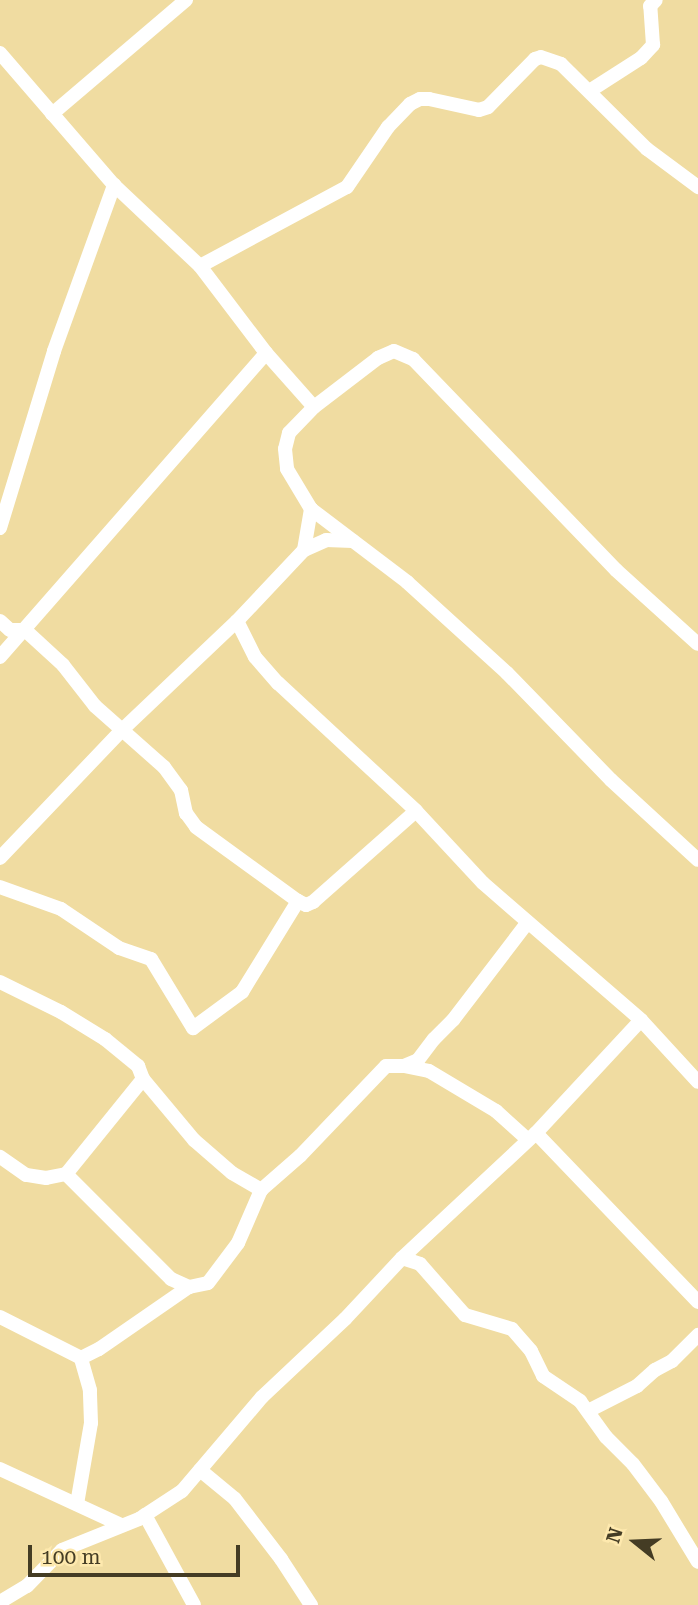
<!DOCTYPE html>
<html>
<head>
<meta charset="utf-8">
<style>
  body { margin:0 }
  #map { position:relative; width:698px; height:1605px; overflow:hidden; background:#f0dca1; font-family:"Roboto Serif",serif }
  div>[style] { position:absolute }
  .street>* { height:14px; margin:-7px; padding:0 7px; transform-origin:7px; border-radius:7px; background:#fff }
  span { translate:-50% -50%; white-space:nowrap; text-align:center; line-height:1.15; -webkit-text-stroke:6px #fee9ae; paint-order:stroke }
  .north { position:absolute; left:600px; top:1507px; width:70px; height:70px; -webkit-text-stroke:5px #fee9ae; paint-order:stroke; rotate:288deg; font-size:19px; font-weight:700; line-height:28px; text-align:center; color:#443c24 }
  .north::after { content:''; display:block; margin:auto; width:24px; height:32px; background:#443c24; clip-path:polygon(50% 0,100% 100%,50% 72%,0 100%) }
  .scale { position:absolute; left:28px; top:1545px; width:212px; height:32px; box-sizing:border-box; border:4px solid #443c24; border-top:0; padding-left:9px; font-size:21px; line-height:24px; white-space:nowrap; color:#443c24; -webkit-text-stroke:5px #fee9ae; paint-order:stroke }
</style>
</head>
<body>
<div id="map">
  <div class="street">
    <div style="left:0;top:53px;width:174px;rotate:49.2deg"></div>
    <div style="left:114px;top:185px;width:118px;rotate:43.3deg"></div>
    <div style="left:200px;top:266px;width:109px;rotate:52.8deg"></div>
    <div style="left:266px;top:353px;width:72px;rotate:48.4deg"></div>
    <div style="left:314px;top:407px;width:81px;rotate:-37.4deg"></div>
    <div style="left:378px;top:358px;width:17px;rotate:-24deg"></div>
    <div style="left:394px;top:351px;width:21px;rotate:23deg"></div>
    <div style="left:413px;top:359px;width:293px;rotate:46.1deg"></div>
    <div style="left:616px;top:570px;width:110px;rotate:42.1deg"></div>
    <div style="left:591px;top:90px;width:59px;rotate:-32.6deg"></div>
    <div style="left:641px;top:58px;width:18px;rotate:-47deg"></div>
    <div style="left:653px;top:45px;width:39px;rotate:-94deg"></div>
    <div style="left:650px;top:6px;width:8px;rotate:-45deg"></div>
    <div style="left:52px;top:114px;width:176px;rotate:-40.4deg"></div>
    <div style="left:200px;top:266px;width:167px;rotate:-28.3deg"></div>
    <div style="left:347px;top:187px;width:73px;rotate:-55.7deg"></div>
    <div style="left:388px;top:127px;width:32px;rotate:-46deg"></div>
    <div style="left:410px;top:104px;width:11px;rotate:-27deg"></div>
    <div style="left:420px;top:99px;width:9px"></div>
    <div style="left:429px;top:99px;width:51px;rotate:12.4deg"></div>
    <div style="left:479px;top:110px;width:9px;rotate:-18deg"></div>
    <div style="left:488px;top:107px;width:67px;rotate:-45.6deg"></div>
    <div style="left:535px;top:59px;width:6px;rotate:-18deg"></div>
    <div style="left:541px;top:57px;width:21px;rotate:19deg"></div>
    <div style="left:561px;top:64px;width:121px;rotate:44.7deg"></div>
    <div style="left:647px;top:149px;width:64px;rotate:36.7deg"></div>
    <div style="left:314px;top:407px;width:36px;rotate:134deg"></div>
    <div style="left:289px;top:433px;width:16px;rotate:104deg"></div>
    <div style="left:285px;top:449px;width:20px;rotate:84deg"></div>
    <div style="left:287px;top:469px;width:47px;rotate:59deg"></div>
    <div style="left:311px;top:509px;width:121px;rotate:37.2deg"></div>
    <div style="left:407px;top:582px;width:135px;rotate:42.3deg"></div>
    <div style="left:507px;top:673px;width:149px;rotate:45.8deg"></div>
    <div style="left:611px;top:780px;width:118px;rotate:42.6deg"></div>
    <div style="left:0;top:528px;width:185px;rotate:-73deg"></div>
    <div style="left:54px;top:351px;width:177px;rotate:-70.1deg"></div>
    <div style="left:304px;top:550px;width:42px;rotate:-80.3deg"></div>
    <div style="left:0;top:621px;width:13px;rotate:42deg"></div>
    <div style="left:10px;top:630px;width:15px"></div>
    <div style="left:25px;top:630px;width:52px;rotate:42.6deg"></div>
    <div style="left:63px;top:665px;width:52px;rotate:52deg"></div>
    <div style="left:95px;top:706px;width:92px;rotate:41.5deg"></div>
    <div style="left:164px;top:767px;width:29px;rotate:54deg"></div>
    <div style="left:181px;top:790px;width:24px;rotate:78deg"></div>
    <div style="left:186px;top:813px;width:17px;rotate:54deg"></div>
    <div style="left:196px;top:827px;width:126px;rotate:36deg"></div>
    <div style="left:298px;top:901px;width:9px;rotate:27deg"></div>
    <div style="left:306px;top:905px;width:8px;rotate:-23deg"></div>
    <div style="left:313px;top:902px;width:137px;rotate:-41.5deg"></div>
    <div style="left:237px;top:621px;width:40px;rotate:63.4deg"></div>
    <div style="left:255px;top:657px;width:35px;rotate:49deg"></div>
    <div style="left:278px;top:683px;width:188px;rotate:42.8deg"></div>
    <div style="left:416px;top:811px;width:98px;rotate:47.1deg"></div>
    <div style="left:483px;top:883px;width:209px;rotate:40.9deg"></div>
    <div style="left:641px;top:1020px;width:84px;rotate:47.4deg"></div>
    <div style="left:0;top:657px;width:404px;rotate:-48.8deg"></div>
    <div style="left:0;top:858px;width:177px;rotate:-46.4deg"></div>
    <div style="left:122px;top:730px;width:158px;rotate:-43.5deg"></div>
    <div style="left:237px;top:621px;width:98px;rotate:-46.7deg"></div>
    <div style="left:304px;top:550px;width:24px;rotate:-24deg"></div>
    <div style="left:326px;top:540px;width:27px;rotate:2deg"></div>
    <div style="left:0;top:887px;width:65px;rotate:19.8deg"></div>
    <div style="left:61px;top:909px;width:70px;rotate:33.9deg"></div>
    <div style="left:119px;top:948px;width:34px;rotate:19deg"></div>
    <div style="left:151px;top:959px;width:81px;rotate:58.7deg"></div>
    <div style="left:193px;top:1028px;width:61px;rotate:-36.3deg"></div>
    <div style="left:242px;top:992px;width:107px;rotate:-58.4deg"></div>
    <div style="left:0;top:982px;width:68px;rotate:26.2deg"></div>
    <div style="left:61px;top:1012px;width:52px;rotate:31.5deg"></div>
    <div style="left:105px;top:1039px;width:43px;rotate:39.3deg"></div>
    <div style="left:138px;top:1066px;width:14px;rotate:69deg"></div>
    <div style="left:143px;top:1079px;width:122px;rotate:129deg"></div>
    <div style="left:66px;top:1174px;width:20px;rotate:169deg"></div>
    <div style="left:46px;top:1178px;width:20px;rotate:-171deg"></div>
    <div style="left:26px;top:1175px;width:32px;rotate:-145deg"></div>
    <div style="left:404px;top:1066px;width:25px;rotate:11deg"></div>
    <div style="left:429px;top:1071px;width:78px;rotate:30.8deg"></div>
    <div style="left:496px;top:1111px;width:42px;rotate:42.1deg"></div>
    <div style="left:143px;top:1079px;width:80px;rotate:50.1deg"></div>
    <div style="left:194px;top:1140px;width:50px;rotate:41deg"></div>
    <div style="left:232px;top:1173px;width:34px;rotate:30deg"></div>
    <div style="left:536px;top:1133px;width:234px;rotate:46.2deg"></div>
    <div style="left:66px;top:1174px;width:148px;rotate:45deg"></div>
    <div style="left:171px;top:1279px;width:20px;rotate:24deg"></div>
    <div style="left:189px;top:1287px;width:19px;rotate:-12deg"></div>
    <div style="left:208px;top:1283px;width:50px;rotate:-53.1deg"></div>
    <div style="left:238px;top:1243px;width:58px;rotate:-66.5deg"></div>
    <div style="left:261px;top:1190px;width:52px;rotate:-41.1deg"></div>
    <div style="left:300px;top:1156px;width:124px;rotate:-46.3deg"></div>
    <div style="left:386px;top:1066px;width:18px"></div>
    <div style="left:404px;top:1066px;width:15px;rotate:-23deg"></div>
    <div style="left:418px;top:1060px;width:26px;rotate:-53deg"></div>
    <div style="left:434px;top:1039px;width:27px;rotate:-45deg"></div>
    <div style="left:453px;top:1020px;width:123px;rotate:-52.6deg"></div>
    <div style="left:402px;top:1258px;width:183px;rotate:-43deg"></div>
    <div style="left:536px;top:1133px;width:154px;rotate:-47.1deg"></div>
    <div style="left:0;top:1317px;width:91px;rotate:26.8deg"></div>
    <div style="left:81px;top:1358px;width:20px;rotate:-27deg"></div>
    <div style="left:99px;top:1349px;width:109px;rotate:-34.6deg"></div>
    <div style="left:588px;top:1411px;width:55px;rotate:-27deg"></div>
    <div style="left:637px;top:1386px;width:24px;rotate:-42deg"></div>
    <div style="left:655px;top:1370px;width:19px;rotate:-28deg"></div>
    <div style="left:672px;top:1361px;width:37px;rotate:-45deg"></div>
    <div style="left:0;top:1469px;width:133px;rotate:24.8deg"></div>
    <div style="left:200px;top:1470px;width:45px;rotate:39.6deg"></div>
    <div style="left:235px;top:1499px;width:76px;rotate:52.5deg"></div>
    <div style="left:281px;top:1559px;width:55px;rotate:56.9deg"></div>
    <div style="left:77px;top:1504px;width:82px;rotate:-80.2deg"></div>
    <div style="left:91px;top:1423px;width:33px;rotate:-92deg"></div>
    <div style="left:90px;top:1390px;width:33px;rotate:-106deg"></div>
    <div style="left:145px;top:1515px;width:102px;rotate:61.4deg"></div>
    <div style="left:0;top:1602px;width:31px;rotate:-31deg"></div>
    <div style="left:27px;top:1586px;width:50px;rotate:-45.8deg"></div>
    <div style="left:62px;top:1550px;width:83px;rotate:-21.9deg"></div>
    <div style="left:139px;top:1519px;width:51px;rotate:-33.1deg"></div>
    <div style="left:182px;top:1491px;width:123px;rotate:-49.6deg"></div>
    <div style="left:262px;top:1397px;width:114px;rotate:-43.2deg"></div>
    <div style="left:345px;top:1319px;width:83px;rotate:-46.9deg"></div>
    <div style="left:402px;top:1258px;width:19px;rotate:18deg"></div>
    <div style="left:420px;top:1264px;width:68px;rotate:48.6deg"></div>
    <div style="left:465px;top:1315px;width:49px;rotate:16.6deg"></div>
    <div style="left:512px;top:1329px;width:29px;rotate:49deg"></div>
    <div style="left:531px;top:1351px;width:28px;rotate:64deg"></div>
    <div style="left:543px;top:1376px;width:45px;rotate:34deg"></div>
    <div style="left:580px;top:1401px;width:44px;rotate:54.2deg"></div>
    <div style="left:606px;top:1437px;width:38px;rotate:45deg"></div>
    <div style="left:633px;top:1464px;width:46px;rotate:52.9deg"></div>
    <div style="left:661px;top:1501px;width:71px;rotate:58.8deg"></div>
  </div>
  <div class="north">N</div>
  <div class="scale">100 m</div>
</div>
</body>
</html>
